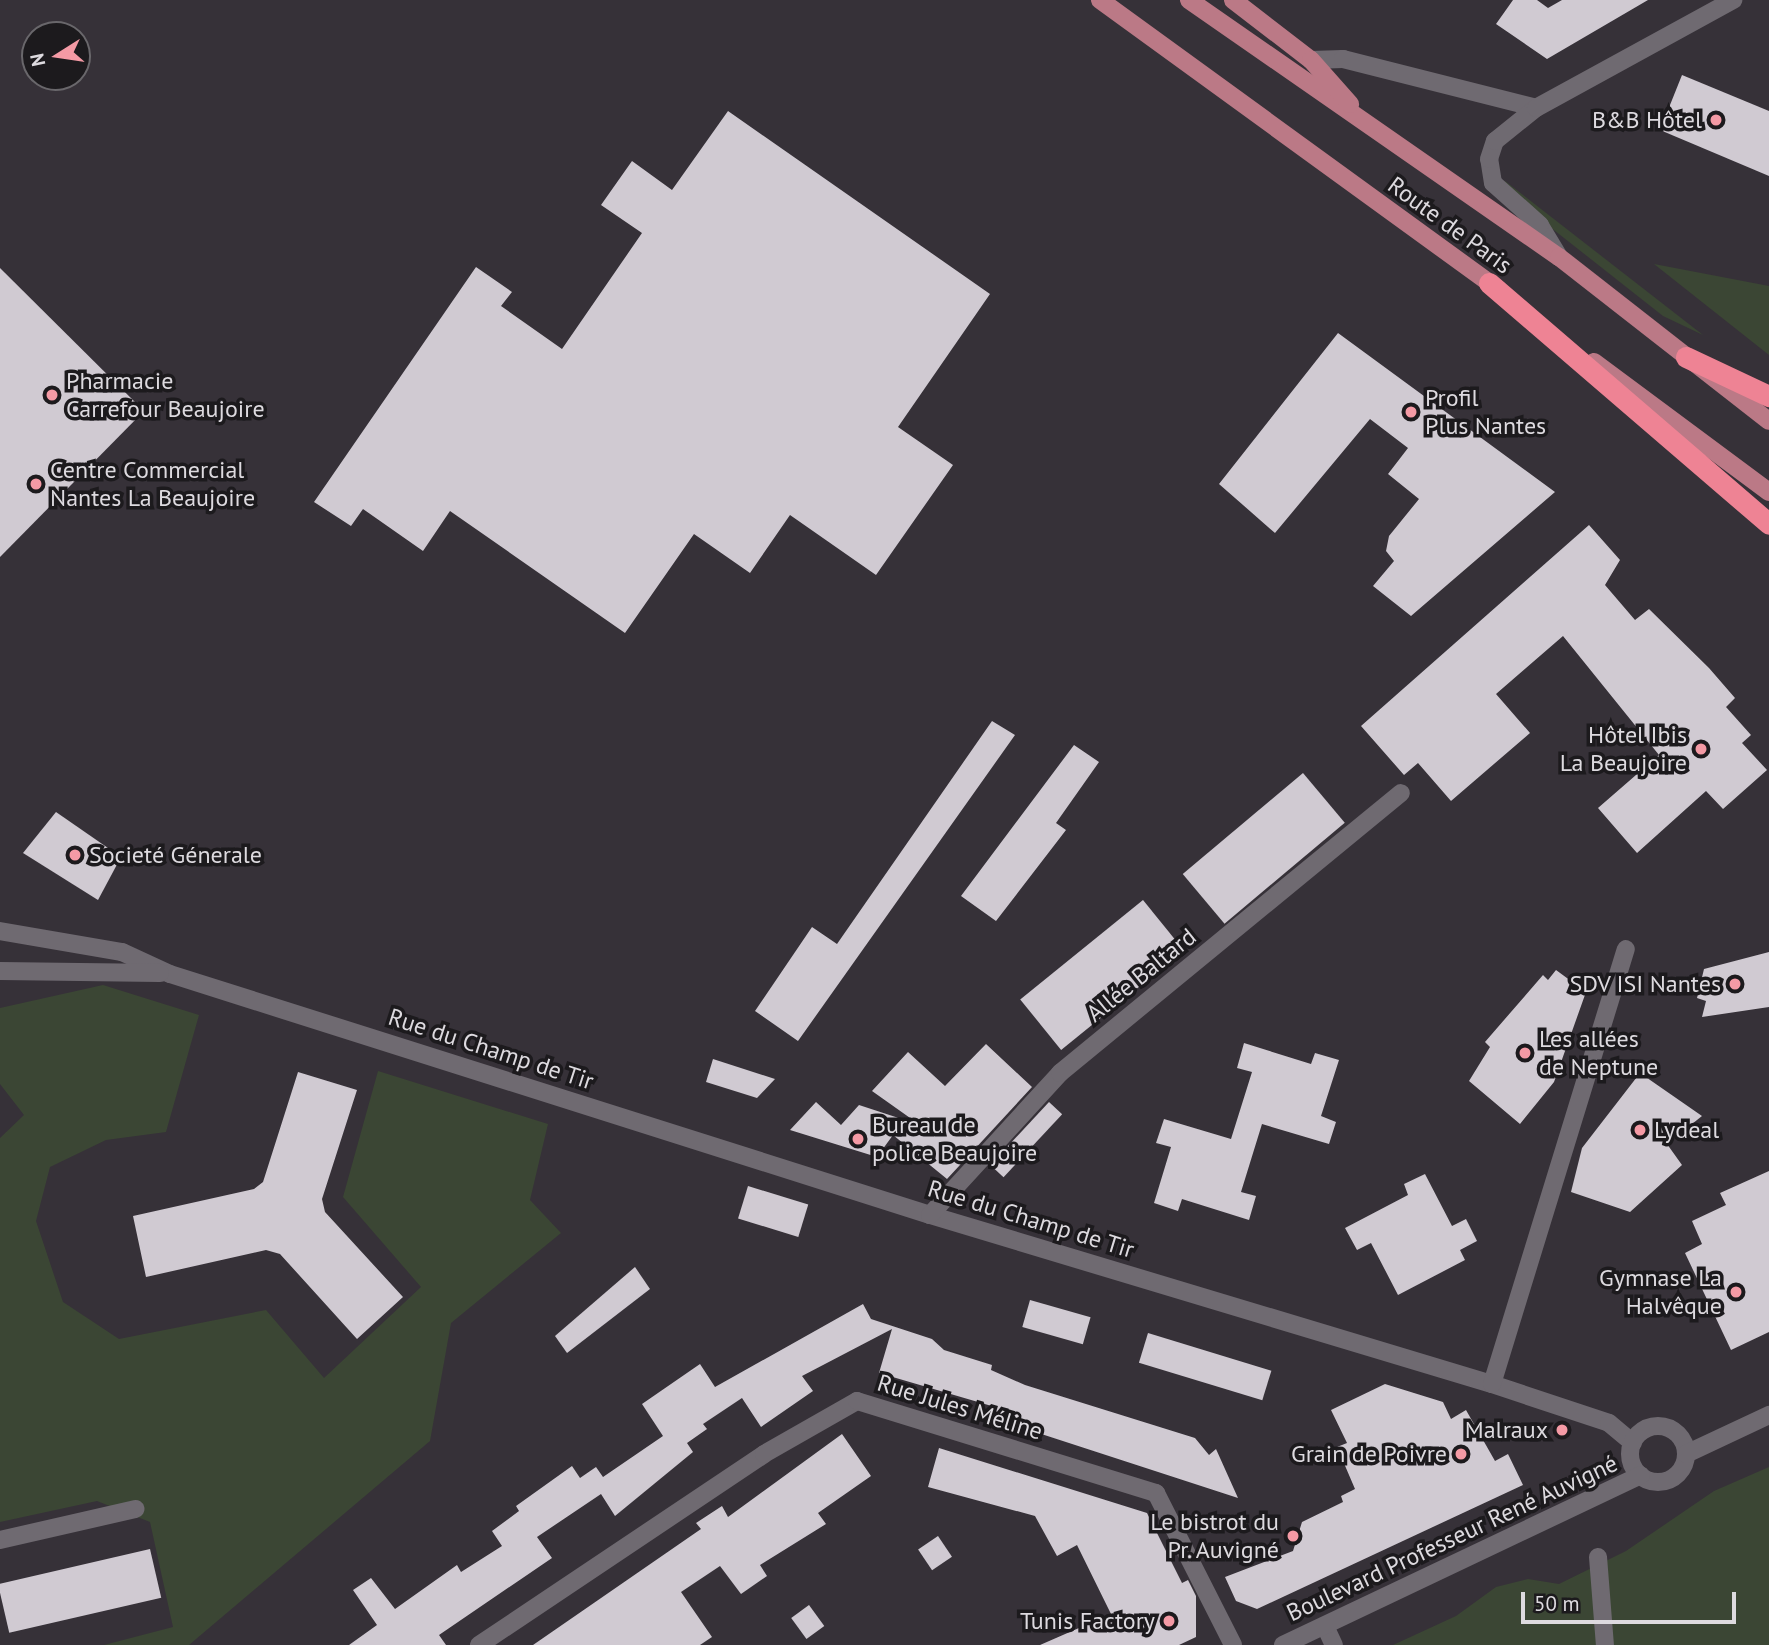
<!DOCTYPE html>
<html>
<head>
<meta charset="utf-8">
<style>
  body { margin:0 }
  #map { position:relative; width:1769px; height:1645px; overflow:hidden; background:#363138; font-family:"PT Sans",sans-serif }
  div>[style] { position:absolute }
  .green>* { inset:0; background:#3b4634 }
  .building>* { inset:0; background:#d0cad2; transform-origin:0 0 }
  .minor>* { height:18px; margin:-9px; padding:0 9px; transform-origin:9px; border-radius:9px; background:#6f6a71 }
  .minor>.ring { margin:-9px; padding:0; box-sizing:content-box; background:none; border:18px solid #6f6a71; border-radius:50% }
  .major>* { height:18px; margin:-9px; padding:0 9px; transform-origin:9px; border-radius:9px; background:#bb7986 }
  .highway>* { height:21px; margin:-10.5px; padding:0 10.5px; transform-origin:10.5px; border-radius:10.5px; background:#ee8394 }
  .dots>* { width:19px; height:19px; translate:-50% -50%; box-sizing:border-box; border:4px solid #1c1a1d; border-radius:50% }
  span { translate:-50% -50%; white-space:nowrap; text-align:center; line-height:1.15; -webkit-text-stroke:7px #1c1a1d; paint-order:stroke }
  .poi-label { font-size:24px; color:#dddadf }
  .right { translate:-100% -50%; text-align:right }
  .left { translate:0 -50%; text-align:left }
  .street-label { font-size:24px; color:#dddadf }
  .north { position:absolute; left:21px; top:21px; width:70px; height:70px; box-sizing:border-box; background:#1c1a1d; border:2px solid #69676b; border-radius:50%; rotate:258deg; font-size:19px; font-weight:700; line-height:28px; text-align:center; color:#dddadf }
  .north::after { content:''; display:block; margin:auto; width:24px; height:32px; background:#f49aa5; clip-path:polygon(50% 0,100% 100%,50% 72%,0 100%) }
  .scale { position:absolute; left:1521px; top:1592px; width:215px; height:32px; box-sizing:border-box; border:4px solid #dddadf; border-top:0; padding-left:9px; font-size:21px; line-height:24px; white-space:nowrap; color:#dddadf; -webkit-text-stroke:5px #1c1a1d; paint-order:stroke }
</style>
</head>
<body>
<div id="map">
  <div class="green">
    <div style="clip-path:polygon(1505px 181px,1703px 335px,1663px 316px,1507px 193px)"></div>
    <div style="clip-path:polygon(1654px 264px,1769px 286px,1769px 355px)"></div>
    <div style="clip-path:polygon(103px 985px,199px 1015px,166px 1132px,106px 1140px,50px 1167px,36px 1221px,63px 1302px,119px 1339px,266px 1310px,324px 1378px,421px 1287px,343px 1197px,378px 1071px,548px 1124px,530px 1200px,561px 1233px,451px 1323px,430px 1441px,189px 1645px,104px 1645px,173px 1627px,150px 1522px,97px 1501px,0 1522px,0 1138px,24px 1115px,0 1084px,0 1008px)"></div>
    <div style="clip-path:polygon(1769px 1467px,1769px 1645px,1393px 1645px,1456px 1616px,1496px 1587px,1528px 1579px,1559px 1584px,1626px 1551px,1714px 1491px)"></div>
  </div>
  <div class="building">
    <div style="clip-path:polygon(1513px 0,1537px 0,1548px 8px,1562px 0,1648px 0,1547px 59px,1496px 24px)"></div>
    <div style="clip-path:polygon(1682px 75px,1769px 111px,1769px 176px,1660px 130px)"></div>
    <div style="clip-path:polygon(728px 111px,990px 294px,898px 427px,953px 465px,876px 575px,790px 515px,750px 573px,694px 534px,625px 633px,450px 511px,423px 551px,363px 509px,351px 526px,314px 502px,476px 267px,512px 292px,501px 306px,562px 349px,642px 233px,601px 205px,632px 161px,672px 190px)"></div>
    <div style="clip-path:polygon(0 268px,144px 411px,0 557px)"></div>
    <div style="clip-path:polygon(1338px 333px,1555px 492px,1411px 616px,1373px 586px,1394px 561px,1386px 551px,1389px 536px,1419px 499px,1388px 474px,1408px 448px,1370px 419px,1275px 533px,1219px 484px)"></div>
    <div style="clip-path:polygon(1589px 525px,1620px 560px,1605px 585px,1635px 620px,1649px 609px,1709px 668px,1735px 698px,1726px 707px,1751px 735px,1742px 743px,1767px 770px,1723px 809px,1706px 791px,1637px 853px,1598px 808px,1659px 755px,1563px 636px,1496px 694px,1530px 733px,1451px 801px,1418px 763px,1404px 775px,1361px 726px)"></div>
    <div style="clip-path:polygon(992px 721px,1015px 735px,798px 1041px,755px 1011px,812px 927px,837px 944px)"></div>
    <div style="clip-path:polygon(1074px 745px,1099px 762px,1056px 823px,1066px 830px,996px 921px,961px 896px)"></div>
    <div style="left:1303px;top:773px;width:65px;height:157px;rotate:50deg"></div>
    <div style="clip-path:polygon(56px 812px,121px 857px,98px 900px,23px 853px)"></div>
    <div style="left:1143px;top:900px;width:65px;height:158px;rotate:51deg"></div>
    <div style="clip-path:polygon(1769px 952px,1769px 1007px,1702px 1017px,1706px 1001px,1697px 998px,1704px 969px)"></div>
    <div style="clip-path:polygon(1556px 970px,1586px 992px,1554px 1082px,1520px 1124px,1469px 1081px,1490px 1047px,1485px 1042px,1543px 975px,1548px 980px)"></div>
    <div style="clip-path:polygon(1244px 1043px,1311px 1064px,1315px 1053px,1339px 1060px,1321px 1116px,1336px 1122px,1329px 1144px,1262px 1124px,1241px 1192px,1256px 1196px,1249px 1220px,1182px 1199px,1178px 1211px,1154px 1203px,1171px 1147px,1156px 1143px,1164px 1119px,1231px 1139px,1252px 1072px,1237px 1068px)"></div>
    <div style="clip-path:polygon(986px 1044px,1032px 1087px,947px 1179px,893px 1135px,877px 1157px,790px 1130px,816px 1102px,841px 1125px,859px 1105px,920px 1125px,872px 1091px,908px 1052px,945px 1086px)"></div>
    <div style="clip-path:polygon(713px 1059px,775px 1079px,757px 1098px,706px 1082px)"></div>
    <div style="clip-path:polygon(298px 1072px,357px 1090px,322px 1199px,325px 1212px,403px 1297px,357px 1339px,280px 1254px,266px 1250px,146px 1277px,133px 1216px,254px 1189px,263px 1182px)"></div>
    <div style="clip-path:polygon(1640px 1073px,1702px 1116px,1667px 1144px,1682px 1165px,1630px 1212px,1571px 1192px,1582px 1148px)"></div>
    <div style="left:1049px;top:1102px;width:18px;height:86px;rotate:43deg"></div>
    <div style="clip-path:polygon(1769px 1171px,1769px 1332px,1731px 1350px,1685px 1253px,1702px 1244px,1692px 1221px,1726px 1205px,1720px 1193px)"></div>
    <div style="clip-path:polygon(1425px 1174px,1452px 1226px,1466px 1219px,1477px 1241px,1460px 1250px,1465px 1260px,1398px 1295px,1371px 1243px,1357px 1250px,1345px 1228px,1408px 1195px,1404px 1184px)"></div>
    <div style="left:748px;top:1186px;width:63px;height:34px;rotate:17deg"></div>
    <div style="clip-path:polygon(635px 1267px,650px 1289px,567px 1353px,555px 1336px)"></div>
    <div style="left:1030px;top:1300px;width:63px;height:28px;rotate:16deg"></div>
    <div style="clip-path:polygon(863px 1304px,871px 1319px,932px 1339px,944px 1350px,992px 1365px,991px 1370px,1025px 1385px,1195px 1438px,1209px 1455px,1216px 1449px,1238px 1498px,992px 1418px,995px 1407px,879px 1373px,892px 1329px,802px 1376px,813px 1391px,761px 1427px,742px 1398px,703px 1424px,707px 1429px,687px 1443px,693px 1452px,615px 1516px,601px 1494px,537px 1537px,552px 1558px,439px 1635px,446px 1645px,349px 1645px,377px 1625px,353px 1590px,371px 1578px,395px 1609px,457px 1565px,461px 1572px,502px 1546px,492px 1531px,519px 1511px,516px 1506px,572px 1466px,580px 1478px,596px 1467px,603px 1477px,663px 1436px,642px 1404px,700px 1364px,715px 1387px)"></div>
    <div style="left:1148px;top:1333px;width:129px;height:31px;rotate:17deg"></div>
    <div style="clip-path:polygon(1385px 1384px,1443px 1402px,1451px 1419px,1466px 1410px,1495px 1461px,1508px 1454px,1523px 1485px,1257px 1609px,1236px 1601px,1225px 1577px,1293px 1551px,1302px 1522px,1343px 1502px,1341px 1496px,1355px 1489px,1337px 1447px,1347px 1443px,1331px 1410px)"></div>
    <div style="clip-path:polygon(842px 1434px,871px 1476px,818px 1513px,826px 1524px,760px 1565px,767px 1576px,741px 1594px,720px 1566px,681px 1592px,712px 1637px,700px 1645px,533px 1645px,701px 1529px,696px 1523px,722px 1506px,728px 1517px)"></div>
    <div style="clip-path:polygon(939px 1448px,1147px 1513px,1182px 1583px,1188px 1580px,1196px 1596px,1196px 1637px,1179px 1645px,1040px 1645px,1111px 1614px,1077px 1545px,1057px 1556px,1035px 1516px,928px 1487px)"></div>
    <div style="left:938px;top:1536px;width:25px;height:24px;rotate:56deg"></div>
    <div style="left:150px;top:1549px;width:50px;height:156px;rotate:77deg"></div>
    <div style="left:809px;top:1605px;width:26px;height:22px;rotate:54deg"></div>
  </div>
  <div class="minor">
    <div style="left:1311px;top:60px;width:32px;rotate:-2deg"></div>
    <div style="left:1343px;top:59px;width:199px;rotate:14.2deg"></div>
    <div style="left:1559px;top:257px;width:37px;rotate:-121deg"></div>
    <div style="left:1540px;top:225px;width:63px;rotate:-138.2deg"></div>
    <div style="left:1493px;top:183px;width:24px;rotate:-99deg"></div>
    <div style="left:1489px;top:159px;width:19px;rotate:-72deg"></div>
    <div style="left:1495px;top:141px;width:53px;rotate:-38.8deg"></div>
    <div style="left:1536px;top:108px;width:225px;rotate:-28.7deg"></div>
    <div style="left:0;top:931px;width:124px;rotate:9.8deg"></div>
    <div style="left:122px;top:952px;width:53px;rotate:24.6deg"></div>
    <div style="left:170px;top:974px;width:797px;rotate:17.59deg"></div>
    <div style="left:930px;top:1215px;width:587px;rotate:16.74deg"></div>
    <div style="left:1492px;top:1384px;width:123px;rotate:18.4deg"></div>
    <div style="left:1609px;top:1423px;width:31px;rotate:40deg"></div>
    <div style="left:0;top:971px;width:160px;rotate:0.7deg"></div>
    <div style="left:930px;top:1215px;width:193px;rotate:-47.5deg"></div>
    <div style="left:1060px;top:1073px;width:441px;rotate:-39.4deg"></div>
    <div style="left:1492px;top:1384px;width:455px;rotate:-72.9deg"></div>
    <div class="ring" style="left:1630px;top:1426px;width:38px;height:38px"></div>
    <div style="left:1686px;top:1454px;width:92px;rotate:-25.2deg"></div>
    <div style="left:0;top:1540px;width:139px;rotate:-12.9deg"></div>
    <div style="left:1598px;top:1557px;width:88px;rotate:85.5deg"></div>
    <div style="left:1325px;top:1626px;width:21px;rotate:65deg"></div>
    <div style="left:479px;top:1645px;width:343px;rotate:-33.8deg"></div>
    <div style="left:764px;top:1454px;width:107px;rotate:-29.7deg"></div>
    <div style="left:857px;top:1401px;width:313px;rotate:17.1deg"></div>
    <div style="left:1156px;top:1493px;width:170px;rotate:63.1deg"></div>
    <div style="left:1283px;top:1645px;width:396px;rotate:-25.4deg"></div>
  </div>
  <div class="major">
    <div style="left:1100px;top:0;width:493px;rotate:36deg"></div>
    <div style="left:1189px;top:0;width:450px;rotate:34.8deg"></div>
    <div style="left:1559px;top:257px;width:266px;rotate:38deg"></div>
    <div style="left:1233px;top:0;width:98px;rotate:37.6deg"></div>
    <div style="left:1311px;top:60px;width:59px;rotate:48.4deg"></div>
    <div style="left:1594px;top:362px;width:218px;rotate:36.6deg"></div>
  </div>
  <div class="highway">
    <div style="left:1489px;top:283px;width:369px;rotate:40.7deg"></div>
    <div style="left:1686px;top:357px;width:92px;rotate:25.2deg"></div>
  </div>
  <div class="dots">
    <div style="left:1716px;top:120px;background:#f49aa5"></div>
    <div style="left:52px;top:395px;background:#f49aa5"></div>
    <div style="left:1411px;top:412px;background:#f49aa5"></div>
    <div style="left:36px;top:484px;background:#f49aa5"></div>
    <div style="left:1701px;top:749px;background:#f49aa5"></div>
    <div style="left:75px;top:855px;background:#f49aa5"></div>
    <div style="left:1735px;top:984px;background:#f49aa5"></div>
    <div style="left:1525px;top:1053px;background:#f49aa5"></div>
    <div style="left:1640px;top:1130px;background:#f49aa5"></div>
    <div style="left:858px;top:1139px;background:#f49aa5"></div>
    <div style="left:1736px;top:1292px;background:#f49aa5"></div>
    <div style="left:1562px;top:1430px;background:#f49aa5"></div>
    <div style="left:1461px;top:1454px;background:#f49aa5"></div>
    <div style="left:1293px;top:1536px;background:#f49aa5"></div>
    <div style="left:1169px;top:1621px;background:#f49aa5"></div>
  </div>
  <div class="poi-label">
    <span class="right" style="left:1702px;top:120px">B&amp;B Hôtel</span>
    <span class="left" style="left:66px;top:395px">Pharmacie<br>Carrefour Beaujoire</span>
    <span class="left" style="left:1425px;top:412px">Profil<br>Plus Nantes</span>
    <span class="left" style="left:50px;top:484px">Centre Commercial<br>Nantes La Beaujoire</span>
    <span class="right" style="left:1687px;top:749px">Hôtel Ibis<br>La Beaujoire</span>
    <span class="left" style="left:89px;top:855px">Societé Génerale</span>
    <span class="right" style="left:1721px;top:984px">SDV ISI Nantes</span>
    <span class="left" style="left:1539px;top:1053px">Les allées<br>de Neptune</span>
    <span class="left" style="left:872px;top:1139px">Bureau de<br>police Beaujoire</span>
    <span class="left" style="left:1654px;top:1130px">Lydeal</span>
    <span class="right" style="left:1722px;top:1292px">Gymnase La<br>Halvêque</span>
    <span class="right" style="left:1548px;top:1430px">Malraux</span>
    <span class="right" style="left:1447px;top:1454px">Grain de Poivre</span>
    <span class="right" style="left:1279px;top:1536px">Le bistrot du<br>Pr. Auvigné</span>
    <span class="right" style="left:1155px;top:1621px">Tunis Factory</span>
  </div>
  <div class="street-label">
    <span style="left:1450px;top:225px;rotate:36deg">Route de Paris</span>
    <span style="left:1141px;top:975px;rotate:-39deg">Allée Baltard</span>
    <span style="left:491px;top:1049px;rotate:18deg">Rue du Champ de Tir</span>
    <span style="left:1031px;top:1219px;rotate:17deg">Rue du Champ de Tir</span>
    <span style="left:960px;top:1407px;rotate:17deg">Rue Jules Méline</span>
    <span style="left:1452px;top:1538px;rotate:-25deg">Boulevard Professeur René Auvigné</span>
  </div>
  <div class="north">N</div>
  <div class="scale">50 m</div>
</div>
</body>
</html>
